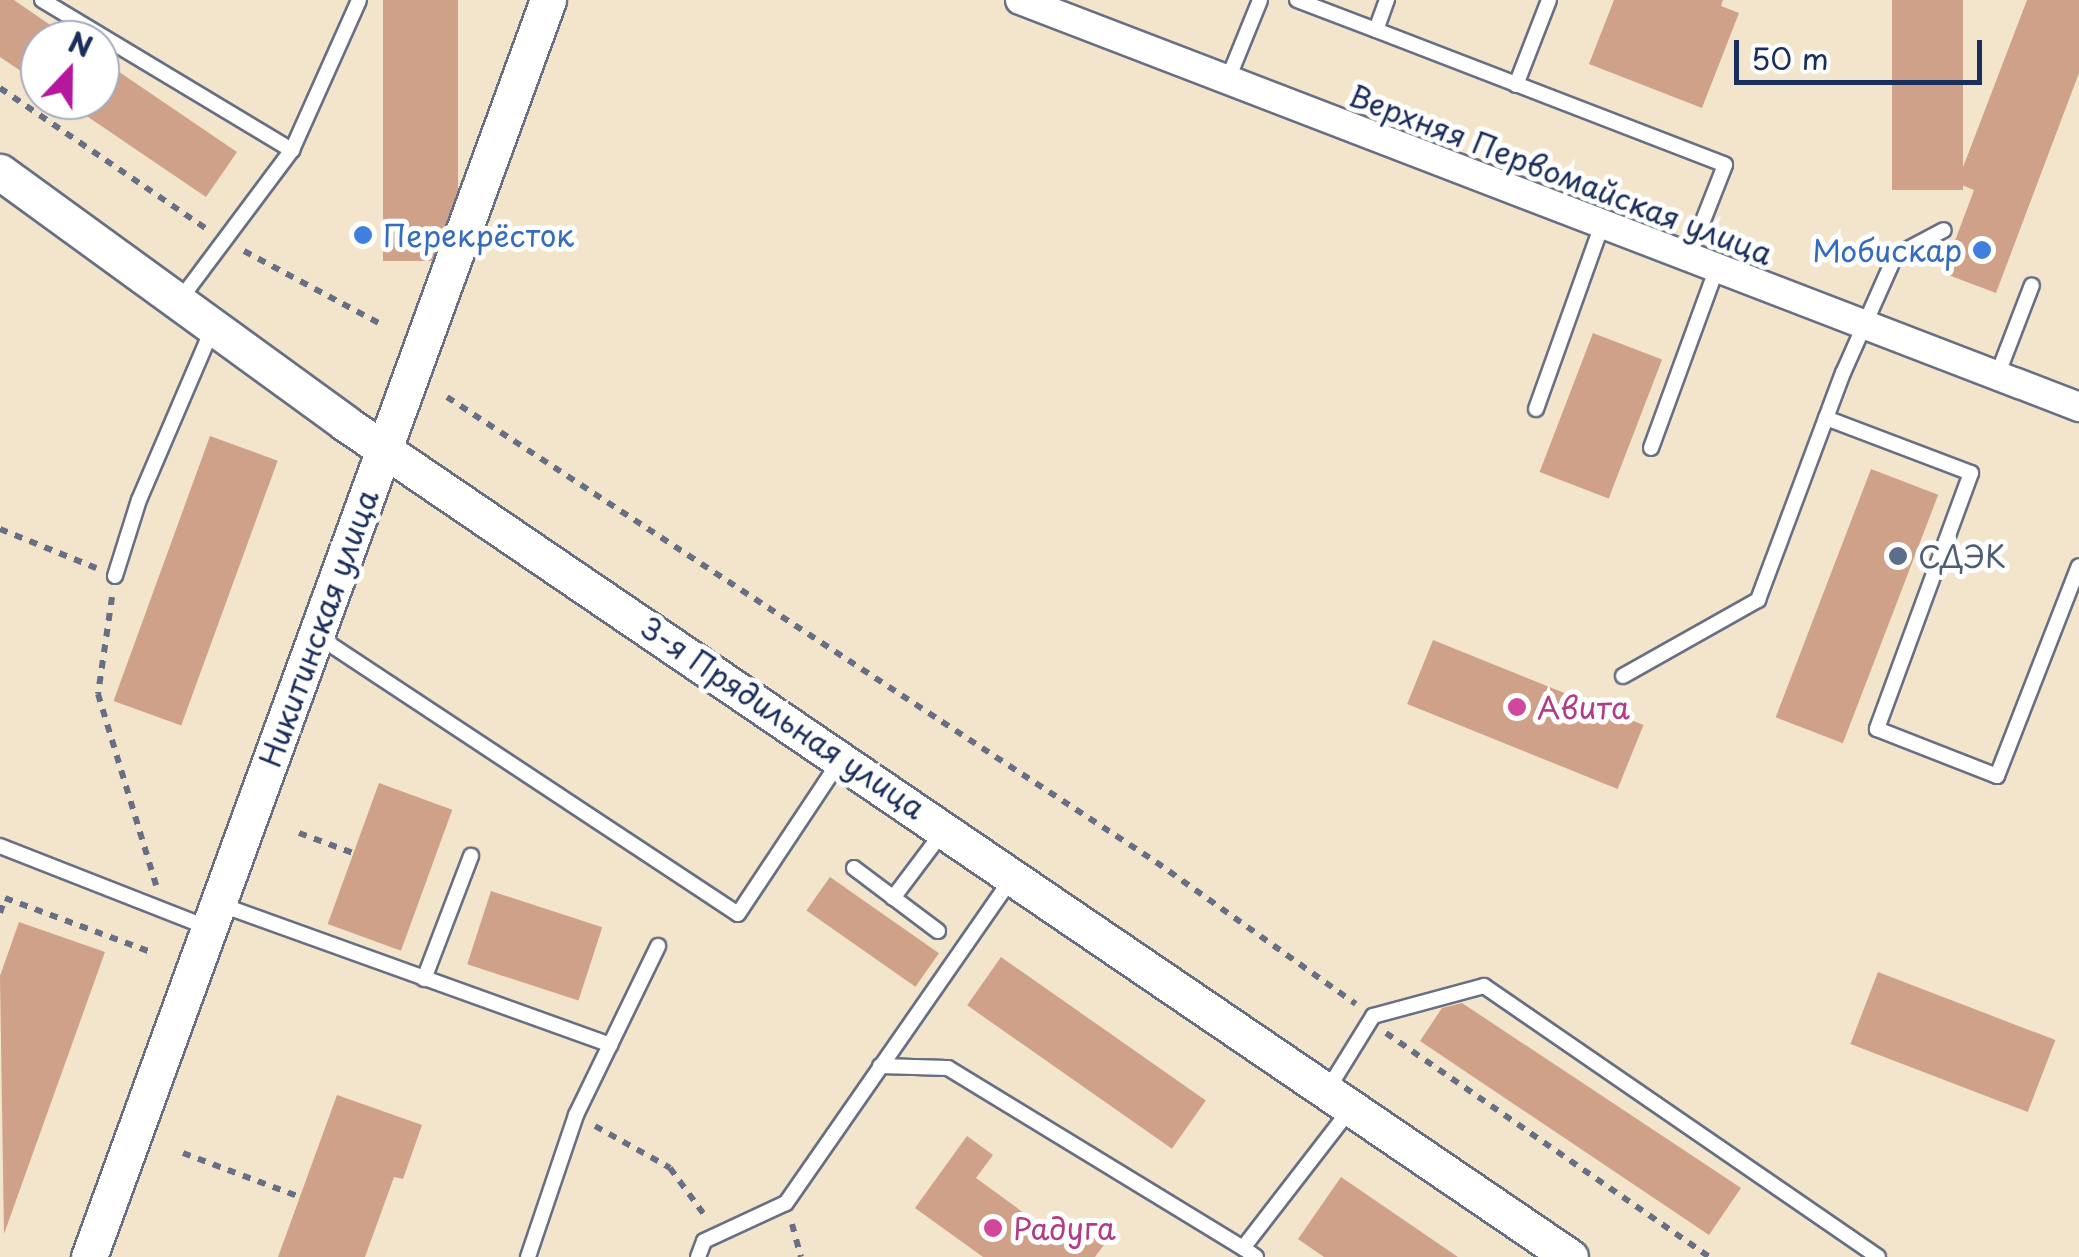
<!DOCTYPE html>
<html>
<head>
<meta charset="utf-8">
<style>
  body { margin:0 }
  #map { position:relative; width:2079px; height:1257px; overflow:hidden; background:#f3e5cc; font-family:"Playpen Sans",sans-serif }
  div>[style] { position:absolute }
  .building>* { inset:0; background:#cfa189; transform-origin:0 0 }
  .path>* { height:6px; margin-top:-3px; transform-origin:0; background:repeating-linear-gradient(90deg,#676f84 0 8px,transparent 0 16px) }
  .roads { filter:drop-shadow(2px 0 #676f84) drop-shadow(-2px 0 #676f84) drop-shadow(0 2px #676f84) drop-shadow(0 -2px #676f84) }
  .service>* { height:14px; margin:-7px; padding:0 7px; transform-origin:7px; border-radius:7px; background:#fff }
  .minor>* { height:28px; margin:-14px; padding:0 14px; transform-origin:14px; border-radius:14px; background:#fff }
  .tertiary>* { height:35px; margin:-17.5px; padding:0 17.5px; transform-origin:17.5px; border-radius:17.5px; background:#fff }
  .dots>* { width:28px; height:28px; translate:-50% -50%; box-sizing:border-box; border:5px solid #fff; border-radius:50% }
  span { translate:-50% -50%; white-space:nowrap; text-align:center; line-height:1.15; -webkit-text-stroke:10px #fff; paint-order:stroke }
  .street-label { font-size:30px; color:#1b2f5e }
  .shop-label { font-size:30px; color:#366cbe }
  .left { translate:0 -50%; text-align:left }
  .right { translate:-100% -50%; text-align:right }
  .service-label { font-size:30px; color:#4e5e75 }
  .hotel-label { font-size:30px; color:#b23c85 }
  .north { position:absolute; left:20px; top:20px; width:100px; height:100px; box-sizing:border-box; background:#fff; border:2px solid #a4acbf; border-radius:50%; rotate:22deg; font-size:28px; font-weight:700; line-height:40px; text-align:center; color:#1b2f5e }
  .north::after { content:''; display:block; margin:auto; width:35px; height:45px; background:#b5179e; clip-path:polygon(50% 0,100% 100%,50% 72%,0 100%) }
  .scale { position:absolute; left:1734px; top:40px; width:248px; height:45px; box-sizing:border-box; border:5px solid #1b2f5e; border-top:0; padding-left:12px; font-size:30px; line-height:35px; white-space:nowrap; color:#1b2f5e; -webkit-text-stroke:8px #fff; paint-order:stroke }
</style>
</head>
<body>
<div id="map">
  <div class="building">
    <div style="clip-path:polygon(0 0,14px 0,72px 40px,40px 40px,40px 84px,0 57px)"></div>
    <div style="left:383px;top:0;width:75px;height:261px"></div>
    <div style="clip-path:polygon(1614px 0,1723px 0,1721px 6px,1739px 13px,1702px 108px,1589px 64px)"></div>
    <div style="left:1892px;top:0;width:71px;height:190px"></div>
    <div style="clip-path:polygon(2027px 0,2079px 0,2079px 73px,1996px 293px,1943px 273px,1974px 190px,1957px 183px)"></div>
    <div style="clip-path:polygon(100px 59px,237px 152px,206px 197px,63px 100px,100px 100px)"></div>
    <div style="left:1593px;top:333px;width:74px;height:149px;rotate:21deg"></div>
    <div style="left:210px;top:436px;width:72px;height:282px;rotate:20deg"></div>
    <div style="left:1871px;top:469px;width:72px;height:266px;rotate:21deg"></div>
    <div style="left:1433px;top:640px;width:227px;height:69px;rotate:22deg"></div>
    <div style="left:379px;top:783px;width:78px;height:150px;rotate:20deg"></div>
    <div style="left:830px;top:877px;width:133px;height:41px;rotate:35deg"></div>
    <div style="left:491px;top:891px;width:117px;height:77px;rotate:18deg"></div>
    <div style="clip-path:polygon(19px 922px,105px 952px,4px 1234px,0 976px)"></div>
    <div style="left:1001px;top:957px;width:250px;height:59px;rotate:35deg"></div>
    <div style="left:1878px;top:972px;width:190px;height:77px;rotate:21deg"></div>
    <div style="clip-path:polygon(1462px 1003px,1741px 1188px,1709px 1235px,1420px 1041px,1442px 1008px)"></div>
    <div style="clip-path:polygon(337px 1095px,422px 1125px,403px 1179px,394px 1177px,365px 1257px,278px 1257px)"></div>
    <div style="clip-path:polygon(967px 1136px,993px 1155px,976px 1178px,1068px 1245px,1083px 1224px,1106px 1242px,1095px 1257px,983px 1257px,915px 1208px)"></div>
    <div style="clip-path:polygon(1341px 1177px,1458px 1257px,1324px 1257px,1298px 1239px)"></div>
  </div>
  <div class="path">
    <div style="left:0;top:88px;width:250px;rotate:34.3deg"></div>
    <div style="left:244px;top:251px;width:153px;rotate:28.1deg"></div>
    <div style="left:447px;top:397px;width:848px;rotate:33.26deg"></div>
    <div style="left:1156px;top:862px;width:245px;rotate:35.4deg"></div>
    <div style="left:0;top:529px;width:104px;rotate:22.1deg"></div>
    <div style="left:112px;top:597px;width:98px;rotate:98.2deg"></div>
    <div style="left:98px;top:694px;width:200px;rotate:73.1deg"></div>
    <div style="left:299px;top:833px;width:58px;rotate:20.3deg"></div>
    <div style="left:0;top:913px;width:16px;rotate:-72deg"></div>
    <div style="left:5px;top:898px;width:153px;rotate:20.3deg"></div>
    <div style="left:1386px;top:1033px;width:393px;rotate:34.7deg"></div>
    <div style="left:595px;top:1126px;width:86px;rotate:29.2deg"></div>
    <div style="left:670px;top:1168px;width:61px;rotate:53.7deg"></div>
    <div style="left:183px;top:1153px;width:125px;rotate:20.6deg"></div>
    <div style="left:792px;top:1224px;width:34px;rotate:75deg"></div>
  </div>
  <div class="roads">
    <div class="service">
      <div style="left:42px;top:0;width:292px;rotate:31deg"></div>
      <div style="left:292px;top:150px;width:164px;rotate:-65.9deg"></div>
      <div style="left:1297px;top:0;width:85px;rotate:20.8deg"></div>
      <div style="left:1376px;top:30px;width:32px;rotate:-70deg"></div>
      <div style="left:1376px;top:30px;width:374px;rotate:21.1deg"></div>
      <div style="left:1725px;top:165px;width:101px;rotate:111.5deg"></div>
      <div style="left:1228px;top:79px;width:85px;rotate:-67.9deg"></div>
      <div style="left:1516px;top:85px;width:91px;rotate:-68.8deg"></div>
      <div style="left:179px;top:301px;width:189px;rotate:-53.2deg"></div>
      <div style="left:1997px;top:376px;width:97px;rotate:-69deg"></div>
      <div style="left:1536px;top:409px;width:195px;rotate:-70.3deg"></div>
      <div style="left:1826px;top:418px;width:155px;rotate:20.8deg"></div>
      <div style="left:1971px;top:473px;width:273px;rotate:110.2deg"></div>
      <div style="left:1877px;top:729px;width:129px;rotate:21.4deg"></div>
      <div style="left:1997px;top:776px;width:225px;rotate:-68.7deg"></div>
      <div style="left:1651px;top:448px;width:189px;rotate:-69.9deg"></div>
      <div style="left:115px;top:576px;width:80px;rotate:-72.5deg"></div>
      <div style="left:139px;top:500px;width:188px;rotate:-66.8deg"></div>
      <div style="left:319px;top:637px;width:502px;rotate:33.47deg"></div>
      <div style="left:738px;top:914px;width:186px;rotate:-56.4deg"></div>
      <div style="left:1623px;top:676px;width:155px;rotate:-29.4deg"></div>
      <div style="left:1758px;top:600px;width:242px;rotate:-69.5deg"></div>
      <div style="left:1843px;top:373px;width:128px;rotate:-66deg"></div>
      <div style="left:1895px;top:256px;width:55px;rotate:-28deg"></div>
      <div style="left:0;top:846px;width:225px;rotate:21.4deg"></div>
      <div style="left:854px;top:868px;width:105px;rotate:36.9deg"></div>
      <div style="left:893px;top:898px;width:81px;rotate:-53deg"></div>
      <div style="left:219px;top:904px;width:416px;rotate:19.8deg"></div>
      <div style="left:424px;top:979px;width:132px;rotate:-69.1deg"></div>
      <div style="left:880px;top:1066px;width:68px;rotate:1.7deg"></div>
      <div style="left:948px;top:1068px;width:346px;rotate:31.4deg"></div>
      <div style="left:1328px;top:1089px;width:86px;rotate:-58.3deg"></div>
      <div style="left:1373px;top:1016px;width:115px;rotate:-15.1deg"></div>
      <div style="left:1484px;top:986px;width:478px;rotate:34.5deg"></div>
      <div style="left:528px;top:1257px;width:150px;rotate:-71.3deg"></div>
      <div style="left:576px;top:1115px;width:188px;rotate:-64.1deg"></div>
      <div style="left:698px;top:1257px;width:17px;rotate:-69deg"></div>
      <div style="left:704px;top:1241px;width:90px;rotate:-24.9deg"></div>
      <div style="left:786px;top:1203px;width:398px;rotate:-55.2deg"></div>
      <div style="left:1256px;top:1257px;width:16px;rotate:-145deg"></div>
      <div style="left:1243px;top:1248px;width:178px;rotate:-52.3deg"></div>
    </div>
    <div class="minor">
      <div style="left:1020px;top:0;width:1135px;rotate:21.02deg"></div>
    </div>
    <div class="tertiary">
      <div style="left:0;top:172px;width:427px;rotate:36deg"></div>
      <div style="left:345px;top:423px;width:1482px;rotate:34.25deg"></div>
      <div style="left:89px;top:1257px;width:1338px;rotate:-69.94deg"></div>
    </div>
  </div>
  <div class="dots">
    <div style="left:363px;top:235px;background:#3f7fe0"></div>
    <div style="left:1982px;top:250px;background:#3f7fe0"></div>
    <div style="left:1898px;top:556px;background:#5c6f8a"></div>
    <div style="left:1517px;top:707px;background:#d1479c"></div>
    <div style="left:993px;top:1228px;background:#d1479c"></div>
  </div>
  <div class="street-label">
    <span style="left:1561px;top:174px;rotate:21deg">Верхняя Первомайская улица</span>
    <span style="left:318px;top:628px;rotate:-70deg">Никитинская улица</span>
    <span style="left:783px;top:717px;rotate:34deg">3-я Прядильная улица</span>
  </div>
  <div class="shop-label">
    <span class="left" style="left:383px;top:235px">Перекрёсток</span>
    <span class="right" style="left:1962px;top:250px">Мобискар</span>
  </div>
  <div class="service-label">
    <span class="left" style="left:1918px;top:556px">СДЭК</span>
  </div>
  <div class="hotel-label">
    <span class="left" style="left:1537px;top:707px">Авита</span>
    <span class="left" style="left:1013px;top:1228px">Радуга</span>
  </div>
  <div class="north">N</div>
  <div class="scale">50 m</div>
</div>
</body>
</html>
